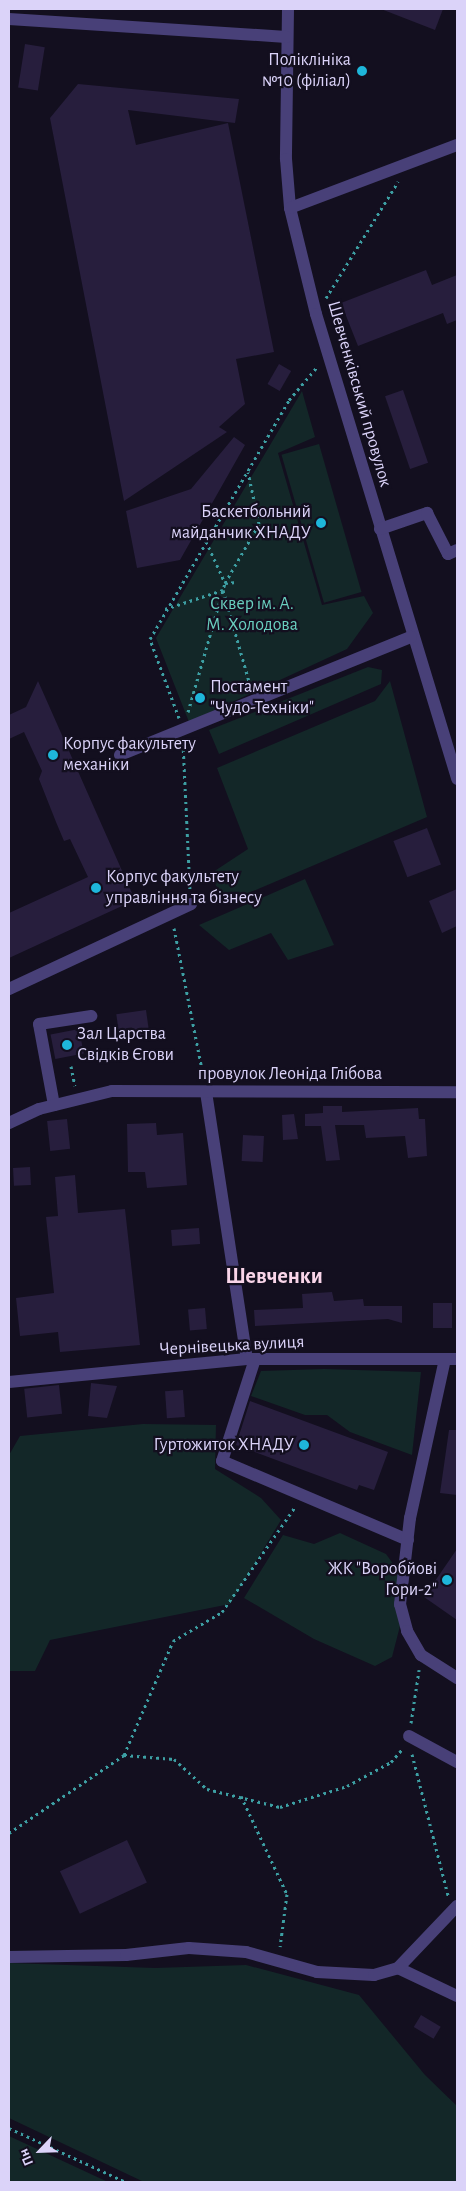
<!DOCTYPE html>
<html>
<head>
<meta charset="utf-8">
<style>
  body { margin:0 }
  #map { position:relative; width:466px; height:2191px; overflow:hidden; background:#130f1f; font-family:"Alegreya Sans",sans-serif }
  div>[style] { position:absolute }
  .green>* { inset:0; background:#132728; transform-origin:0 0 }
  .building>* { inset:0; background:#271e3d; transform-origin:0 0 }
  .path>* { height:3px; margin-top:-1.5px; transform-origin:0; background:repeating-linear-gradient(90deg,#3d9fa3 0 2.5px,transparent 0 6.5px) }
  .minor>* { height:12px; margin:-6px; padding:0 6px; transform-origin:6px; border-radius:6px; background:#484078 }
  .dots>* { width:14px; height:14px; translate:-50% -50%; box-sizing:border-box; border:2px solid #130f1f; border-radius:50% }
  span { translate:-50% -50%; white-space:nowrap; text-align:center; line-height:1.15; -webkit-text-stroke:4.5px #130f1f; paint-order:stroke }
  .poi-label { font-size:18px; color:#dbd3f9 }
  .right { translate:-100% -50%; text-align:right }
  .left { translate:0 -50%; text-align:left }
  .street-label { font-size:18px; color:#dbd3f9 }
  .park-label { font-size:18px; color:#69cfbf }
  .district-label { font-size:22px; color:#f9d5e9; font-weight:700 }
  .frame { position:absolute; inset:0; border:10px solid #dbd3f9; pointer-events:none }
  .north { position:absolute; left:15px; top:2126px; width:50px; height:50px; -webkit-text-stroke:4px #130f1f; paint-order:stroke; rotate:246deg; font-size:14px; font-weight:700; line-height:20px; text-align:center; color:#dbd3f9 }
  .north::after { content:''; display:block; margin:auto; width:18px; height:22px; background:#dbd3f9; clip-path:polygon(50% 0,100% 100%,50% 72%,0 100%) }
</style>
</head>
<body>
<div id="map">
  <div class="green">
    <div style="clip-path:polygon(302px 391px,315px 437px,278px 453px,322px 605px,364px 596px,373px 613px,347px 649px,189px 722px,156px 638px)"></div>
    <div style="left:319px;top:444px;width:154px;height:39px;rotate:74deg"></div>
    <div style="clip-path:polygon(368px 667px,382px 670px,381px 684px,219px 754px,209px 730px)"></div>
    <div style="clip-path:polygon(390px 681px,427px 817px,225px 903px,210px 874px,248px 849px,217px 768px,375px 701px)"></div>
    <div style="clip-path:polygon(305px 879px,334px 945px,288px 960px,271px 933px,229px 950px,199px 925px)"></div>
    <div style="clip-path:polygon(324px 1369px,421px 1372px,412px 1455px,350px 1432px,327px 1415px,305px 1415px,251px 1396px,261px 1371px)"></div>
    <div style="clip-path:polygon(143px 1424px,216px 1425px,215px 1469px,261px 1498px,281px 1520px,230px 1604px,50px 1640px,35px 1671px,9px 1671px,9px 1455px,20px 1436px)"></div>
    <div style="clip-path:polygon(340px 1533px,386px 1554px,399px 1572px,400px 1626px,392px 1657px,375px 1666px,314px 1639px,244px 1598px,283px 1535px,314px 1544px)"></div>
    <div style="clip-path:polygon(9px 1963px,155px 1968px,246px 1965px,359px 1995px,425px 2075px,457px 2106px,457px 2182px,144px 2182px,9px 2118px)"></div>
    <div style="clip-path:polygon(9px 2136px,108px 2182px,9px 2182px)"></div>
  </div>
  <div class="building">
    <div style="clip-path:polygon(381px 9px,443px 9px,435px 30px)"></div>
    <div style="left:25px;top:44px;width:20px;height:44px;rotate:9deg"></div>
    <div style="clip-path:polygon(78px 84px,239px 99px,235px 123px,128px 110px,136px 145px,228px 123px,274px 352px,236px 359px,245px 404px,219px 427px,227px 432px,124px 501px,50px 118px)"></div>
    <div style="clip-path:polygon(426px 270px,432px 285px,457px 275px,457px 320px,447px 324px,443px 313px,358px 346px,341px 303px)"></div>
    <div style="left:279px;top:364px;width:14px;height:23px;rotate:30deg"></div>
    <div style="left:403px;top:390px;width:77px;height:19px;rotate:71deg"></div>
    <div style="clip-path:polygon(234px 437px,245px 445px,180px 560px,137px 568px,126px 511px,191px 489px)"></div>
    <div style="clip-path:polygon(38px 681px,135px 900px,9px 958px,9px 913px,88px 877px,70px 839px,64px 841px,56px 822px,39px 779px,42px 771px,24px 732px,9px 739px,9px 715px,26px 707px)"></div>
    <div style="left:427px;top:828px;width:39px;height:36px;rotate:69deg"></div>
    <div style="clip-path:polygon(457px 889px,457px 926px,442px 933px,429px 901px)"></div>
    <div style="left:146px;top:1010px;width:27px;height:30px;rotate:82deg"></div>
    <div style="left:79px;top:1029px;width:25px;height:29px;rotate:79deg"></div>
    <div style="clip-path:polygon(323px 1106px,342px 1106px,342px 1112px,418px 1108px,419px 1119px,425px 1119px,427px 1156px,408px 1158px,405px 1136px,366px 1138px,364px 1125px,335px 1125px,340px 1160px,326px 1161px,321px 1126px,305px 1126px,305px 1114px,323px 1113px)"></div>
    <div style="clip-path:polygon(294px 1114px,298px 1139px,283px 1140px,282px 1115px)"></div>
    <div style="left:67px;top:1119px;width:30px;height:20px;rotate:84deg"></div>
    <div style="clip-path:polygon(156px 1123px,157px 1135px,183px 1133px,187px 1185px,147px 1188px,145px 1172px,128px 1172px,127px 1124px)"></div>
    <div style="left:243px;top:1135px;width:21px;height:26px;rotate:3deg"></div>
    <div style="left:30px;top:1167px;width:18px;height:17px;rotate:87deg"></div>
    <div style="clip-path:polygon(75px 1175px,78px 1213px,125px 1209px,140px 1345px,60px 1352px,58px 1332px,20px 1336px,16px 1298px,54px 1293px,46px 1217px,58px 1216px,55px 1177px)"></div>
    <div style="left:199px;top:1228px;width:16px;height:28px;rotate:86deg"></div>
    <div style="clip-path:polygon(332px 1292px,334px 1301px,363px 1299px,364px 1306px,402px 1306px,402px 1323px,388px 1319px,255px 1326px,254px 1310px,303px 1308px,302px 1294px)"></div>
    <div style="left:433px;top:1303px;width:19px;height:25px"></div>
    <div style="left:205px;top:1308px;width:21px;height:17px;rotate:85deg"></div>
    <div style="clip-path:polygon(91px 1383px,117px 1386px,107px 1418px,88px 1416px)"></div>
    <div style="left:59px;top:1385px;width:29px;height:35px;rotate:84deg"></div>
    <div style="left:183px;top:1390px;width:27px;height:18px;rotate:86deg"></div>
    <div style="clip-path:polygon(250px 1401px,388px 1452px,374px 1490px,359px 1485px,357px 1490px,236px 1445px)"></div>
    <div style="clip-path:polygon(449px 1430px,457px 1430px,457px 1495px,440px 1493px)"></div>
    <div style="clip-path:polygon(457px 1549px,457px 1620px,424px 1597px)"></div>
    <div style="left:127px;top:1840px;width:47px;height:74px;rotate:65deg"></div>
    <div style="left:421px;top:2015px;width:23px;height:14px;rotate:31deg"></div>
  </div>
  <div class="path">
    <div style="left:326px;top:298px;width:137px;rotate:-58.2deg"></div>
    <div style="left:206px;top:541px;width:46px;rotate:65.7deg"></div>
    <div style="left:225px;top:583px;width:12px;rotate:-5deg"></div>
    <div style="left:165px;top:609px;width:61px;rotate:-18.1deg"></div>
    <div style="left:223px;top:590px;width:102px;rotate:74.1deg"></div>
    <div style="left:188px;top:712px;width:134px;rotate:-74deg"></div>
    <div style="left:225px;top:583px;width:68px;rotate:-60deg"></div>
    <div style="left:259px;top:524px;width:53px;rotate:-101.9deg"></div>
    <div style="left:179px;top:718px;width:84px;rotate:-110.2deg"></div>
    <div style="left:150px;top:639px;width:276px;rotate:-59.8deg"></div>
    <div style="left:289px;top:400px;width:43px;rotate:-49.7deg"></div>
    <div style="left:183px;top:743px;width:149px;rotate:87.3deg"></div>
    <div style="left:174px;top:928px;width:154px;rotate:78.8deg"></div>
    <div style="left:71px;top:1066px;width:20px;rotate:79deg"></div>
    <div style="left:411px;top:1723px;width:54px;rotate:-81.4deg"></div>
    <div style="left:412px;top:1754px;width:146px;rotate:75.7deg"></div>
    <div style="left:124px;top:1755px;width:50px;rotate:4.6deg"></div>
    <div style="left:174px;top:1759px;width:45px;rotate:42.3deg"></div>
    <div style="left:207px;top:1789px;width:75px;rotate:13.9deg"></div>
    <div style="left:280px;top:1807px;width:70px;rotate:-17.4deg"></div>
    <div style="left:347px;top:1786px;width:50px;rotate:-28.6deg"></div>
    <div style="left:391px;top:1762px;width:18px;rotate:-49deg"></div>
    <div style="left:241px;top:1796px;width:108px;rotate:64.9deg"></div>
    <div style="left:287px;top:1894px;width:53px;rotate:97.5deg"></div>
    <div style="left:9px;top:1833px;width:139px;rotate:-34.1deg"></div>
    <div style="left:124px;top:1755px;width:124px;rotate:-66.7deg"></div>
    <div style="left:173px;top:1641px;width:57px;rotate:-30.6deg"></div>
    <div style="left:222px;top:1612px;width:128px;rotate:-55.2deg"></div>
    <div style="left:9px;top:2128px;width:129px;rotate:24.8deg"></div>
  </div>
  <div class="minor">
    <div style="left:288px;top:9px;width:150px;rotate:90.8deg"></div>
    <div style="left:286px;top:159px;width:49px;rotate:85.3deg"></div>
    <div style="left:290px;top:208px;width:109px;rotate:76.2deg"></div>
    <div style="left:316px;top:314px;width:486px;rotate:73.1deg"></div>
    <div style="left:9px;top:19px;width:278px;rotate:3.7deg"></div>
    <div style="left:290px;top:208px;width:178px;rotate:-20.7deg"></div>
    <div style="left:380px;top:529px;width:50px;rotate:-18.8deg"></div>
    <div style="left:427px;top:513px;width:46px;rotate:62.9deg"></div>
    <div style="left:448px;top:554px;width:10px;rotate:-24deg"></div>
    <div style="left:120px;top:755px;width:314px;rotate:-22.1deg"></div>
    <div style="left:9px;top:989px;width:201px;rotate:-25deg"></div>
    <div style="left:206px;top:1092px;width:270px;rotate:81.3deg"></div>
    <div style="left:54px;top:1105px;width:82px;rotate:-100.5deg"></div>
    <div style="left:39px;top:1024px;width:53px;rotate:-8.7deg"></div>
    <div style="left:9px;top:1123px;width:33px;rotate:-25deg"></div>
    <div style="left:39px;top:1109px;width:75px;rotate:-13.9deg"></div>
    <div style="left:112px;top:1091px;width:345px;rotate:0.2deg"></div>
    <div style="left:255px;top:1359px;width:107px;rotate:107.9deg"></div>
    <div style="left:222px;top:1461px;width:202px;rotate:23deg"></div>
    <div style="left:445px;top:1359px;width:163px;rotate:102.4deg"></div>
    <div style="left:410px;top:1518px;width:87px;rotate:96.6deg"></div>
    <div style="left:400px;top:1604px;width:28px;rotate:75deg"></div>
    <div style="left:407px;top:1631px;width:28px;rotate:60deg"></div>
    <div style="left:421px;top:1655px;width:43px;rotate:32.6deg"></div>
    <div style="left:9px;top:1382px;width:239px;rotate:-5.5deg"></div>
    <div style="left:247px;top:1359px;width:210px"></div>
    <div style="left:409px;top:1736px;width:55px;rotate:28.4deg"></div>
    <div style="left:9px;top:1957px;width:117px;rotate:-1deg"></div>
    <div style="left:126px;top:1955px;width:63px;rotate:-6.3deg"></div>
    <div style="left:189px;top:1948px;width:57px;rotate:4deg"></div>
    <div style="left:246px;top:1952px;width:74px;rotate:15.7deg"></div>
    <div style="left:317px;top:1972px;width:57px;rotate:3deg"></div>
    <div style="left:374px;top:1975px;width:25px;rotate:-16deg"></div>
    <div style="left:398px;top:1968px;width:65px;rotate:25.4deg"></div>
    <div style="left:398px;top:1968px;width:86px;rotate:-46.4deg"></div>
  </div>
  <div class="dots">
    <div style="left:362px;top:71px;background:#1eb6da"></div>
    <div style="left:321px;top:523px;background:#1eb6da"></div>
    <div style="left:200px;top:698px;background:#1eb6da"></div>
    <div style="left:53px;top:755px;background:#1eb6da"></div>
    <div style="left:96px;top:888px;background:#1eb6da"></div>
    <div style="left:67px;top:1045px;background:#1eb6da"></div>
    <div style="left:304px;top:1445px;background:#1eb6da"></div>
    <div style="left:447px;top:1580px;background:#1eb6da"></div>
  </div>
  <div class="poi-label">
    <span class="right" style="left:351px;top:71px">Поліклініка<br>№10 (філіал)</span>
    <span class="right" style="left:311px;top:523px">Баскетбольний<br>майданчик ХНАДУ</span>
    <span class="left" style="left:210px;top:698px">Постамент<br>"Чудо-Техніки"</span>
    <span class="left" style="left:63px;top:755px">Корпус факультету<br>механіки</span>
    <span class="left" style="left:106px;top:888px">Корпус факультету<br>управління та бізнесу</span>
    <span class="left" style="left:77px;top:1045px">Зал Царства<br>Свідків Єгови</span>
    <span class="right" style="left:294px;top:1445px">Гуртожиток ХНАДУ</span>
    <span class="right" style="left:437px;top:1580px">ЖК "Воробйові<br>Гори-2"</span>
  </div>
  <div class="street-label">
    <span style="left:359px;top:394px;rotate:74deg">Шевченківський провулок</span>
    <span style="left:290px;top:1074px">провулок Леоніда Глібова</span>
    <span style="left:232px;top:1346px;rotate:-3deg">Чернівецька вулиця</span>
  </div>
  <div class="park-label">
    <span style="left:252px;top:615px">Сквер ім. А.<br>М. Холодова</span>
  </div>
  <div class="district-label">
    <span style="left:274px;top:1277px">Шевченки</span>
  </div>
  <div class="frame"></div>
  <div class="north">Пн</div>
</div>
</body>
</html>
